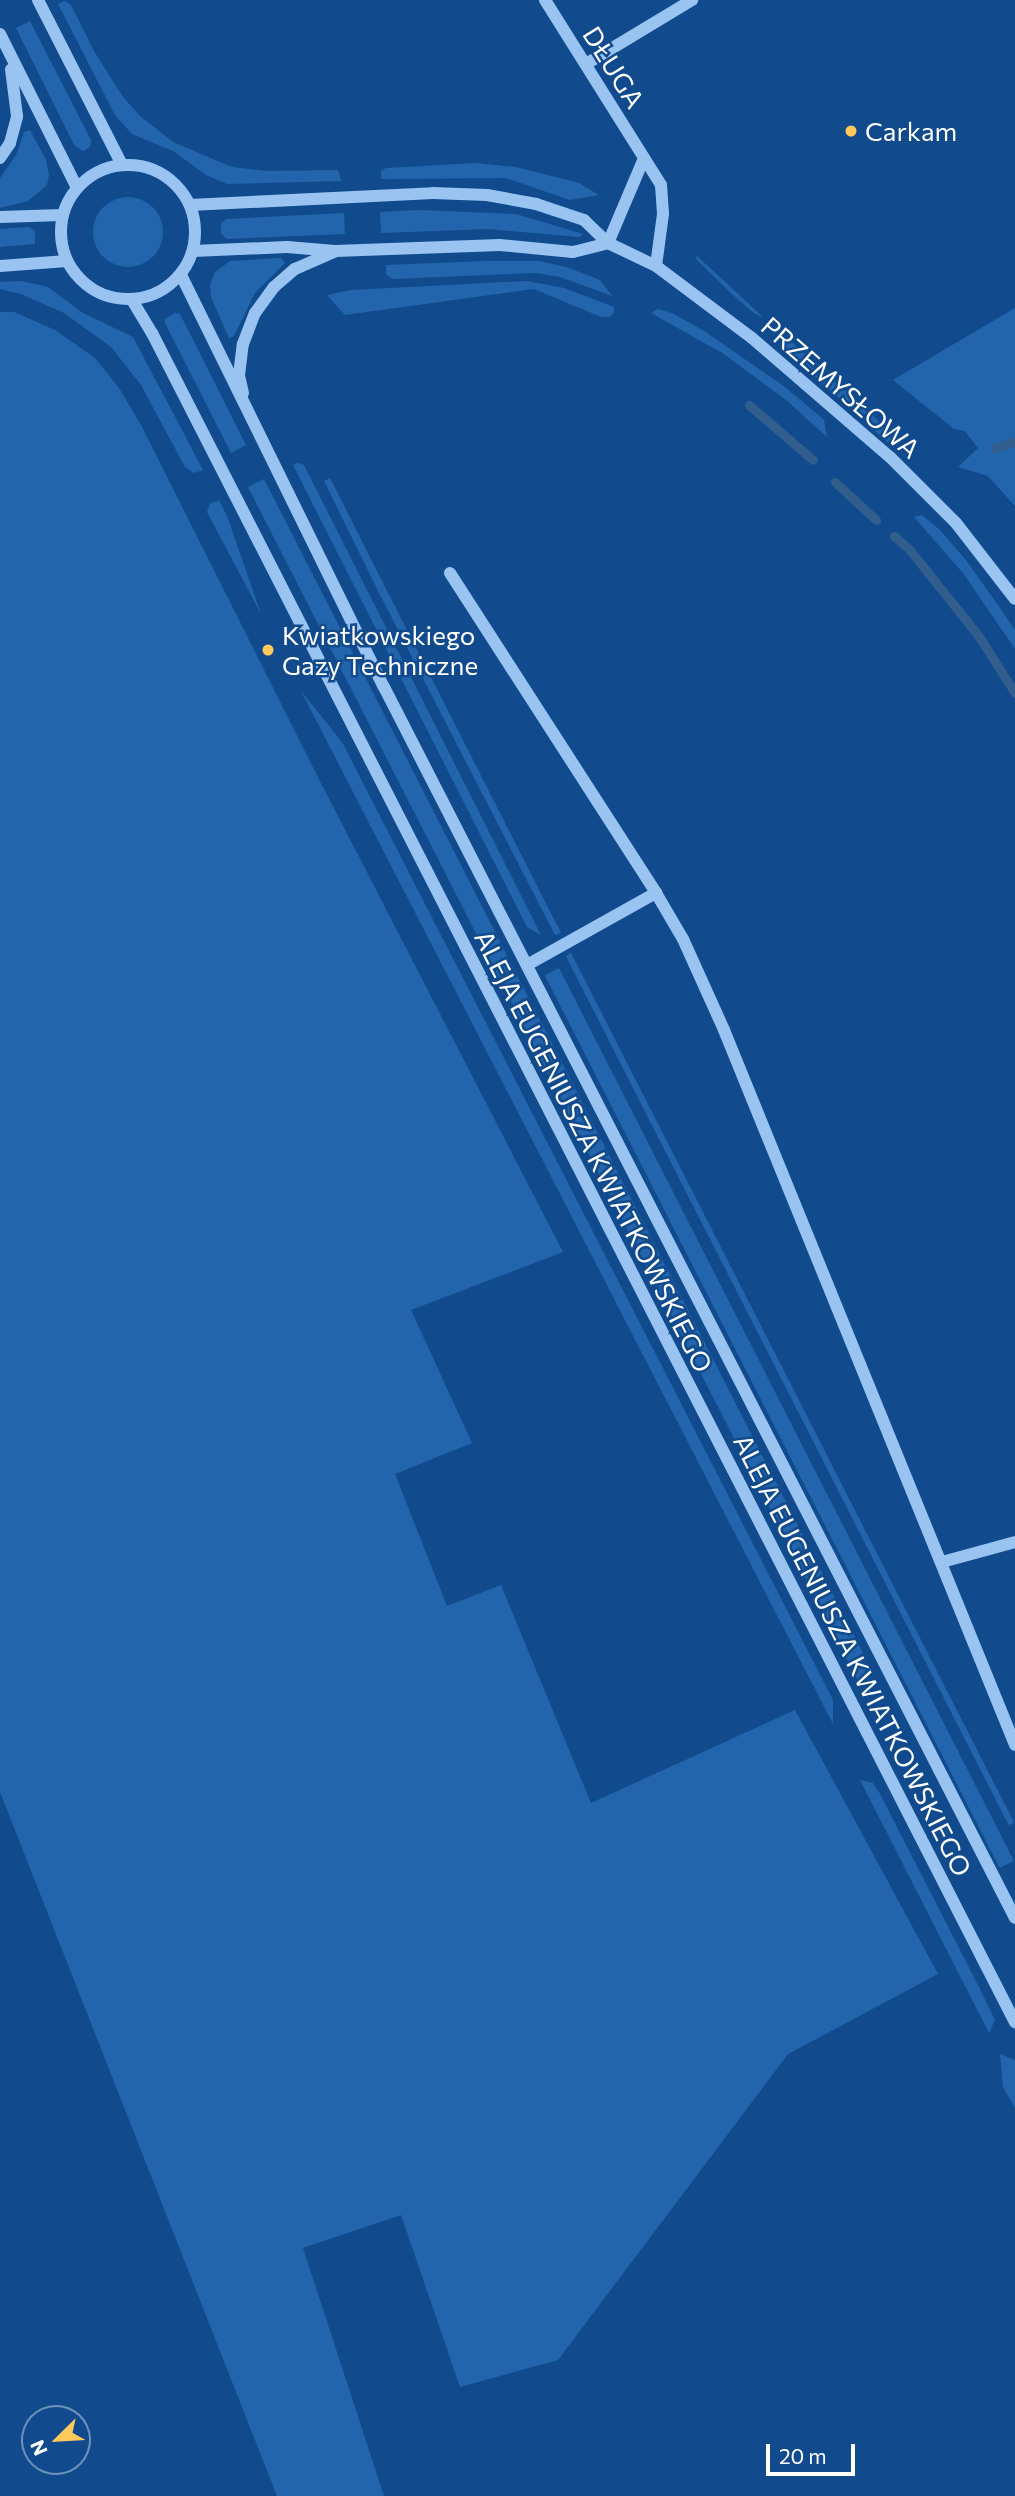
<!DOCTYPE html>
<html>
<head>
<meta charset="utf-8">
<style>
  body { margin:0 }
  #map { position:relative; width:1015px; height:2496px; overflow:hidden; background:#114b8d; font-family:Commissioner,sans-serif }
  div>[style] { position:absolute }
  .green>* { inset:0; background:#2365ac; transform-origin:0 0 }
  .round { border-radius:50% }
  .stream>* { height:9px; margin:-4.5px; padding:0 4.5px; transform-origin:4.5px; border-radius:4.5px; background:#325e8e }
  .minor>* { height:12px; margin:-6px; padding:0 6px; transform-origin:6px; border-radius:6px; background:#99c4f2 }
  .minor>.ring { margin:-6px; padding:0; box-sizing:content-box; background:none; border:12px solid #99c4f2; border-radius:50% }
  .dots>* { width:19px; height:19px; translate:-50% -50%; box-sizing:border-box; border:4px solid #114b8d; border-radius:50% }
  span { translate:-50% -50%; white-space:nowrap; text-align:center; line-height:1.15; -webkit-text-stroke:5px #114b8d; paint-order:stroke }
  .street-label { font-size:26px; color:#fff }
  .poi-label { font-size:26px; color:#fff }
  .left { translate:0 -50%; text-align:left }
  .north { position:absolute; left:21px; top:2405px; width:70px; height:70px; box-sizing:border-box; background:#114b8d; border:2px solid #7093bb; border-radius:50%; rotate:246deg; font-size:19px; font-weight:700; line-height:28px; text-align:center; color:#fff }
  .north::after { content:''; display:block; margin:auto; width:24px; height:32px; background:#ffca5a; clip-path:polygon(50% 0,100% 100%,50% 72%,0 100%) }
  .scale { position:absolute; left:766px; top:2444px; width:89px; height:32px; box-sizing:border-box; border:4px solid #fff; border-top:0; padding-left:9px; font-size:21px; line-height:24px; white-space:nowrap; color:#fff; -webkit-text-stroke:5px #114b8d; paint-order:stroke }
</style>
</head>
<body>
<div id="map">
  <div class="green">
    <div style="clip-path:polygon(65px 1px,71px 5px,94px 51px,123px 97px,140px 116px,173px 142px,232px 167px,268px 171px,338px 170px,341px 181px,227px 184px,206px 175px,173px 151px,132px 134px,115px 115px,58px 4px)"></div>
    <div style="clip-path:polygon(30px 21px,91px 140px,90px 147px,83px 151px,74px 145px,16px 28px)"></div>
    <div style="clip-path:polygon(30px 130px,46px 160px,49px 175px,47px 185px,28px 201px,0 208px,0 178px,16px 155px,24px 132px)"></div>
    <div style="clip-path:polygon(475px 163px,516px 167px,579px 183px,599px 195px,570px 200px,506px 178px,381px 179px,381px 171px,386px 168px)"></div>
    <div class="round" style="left:93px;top:197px;width:70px;height:70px"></div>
    <div style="clip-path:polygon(419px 210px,516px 214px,583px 234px,579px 237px,488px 229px,381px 233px,380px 212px)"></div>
    <div style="clip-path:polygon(344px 213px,345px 234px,227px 239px,221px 234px,221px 224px,226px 219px)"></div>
    <div style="clip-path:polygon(29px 227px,35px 231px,35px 244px,0 247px,0 229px)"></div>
    <div style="clip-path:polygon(697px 256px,763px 317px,755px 314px,734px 296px,695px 258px)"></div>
    <div style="clip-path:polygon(281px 258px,285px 263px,255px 293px,234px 336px,229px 338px,211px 297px,210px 285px,215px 272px,230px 261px)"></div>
    <div style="clip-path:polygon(485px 261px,540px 261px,566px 267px,600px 280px,612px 296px,560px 277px,536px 273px,392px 279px,386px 274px,386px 265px)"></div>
    <div style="clip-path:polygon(21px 281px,48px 287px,83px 313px,133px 337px,203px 470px,194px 473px,185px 467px,141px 385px,111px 347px,64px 313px,21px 294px,0 289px,0 282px)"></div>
    <div style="clip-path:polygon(527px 281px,564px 288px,614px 307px,614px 312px,610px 317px,601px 317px,534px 289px,345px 315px,327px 295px,351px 290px)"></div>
    <div style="clip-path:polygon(1015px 308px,1015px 506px,988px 476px,958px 467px,978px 448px,965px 431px,954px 429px,893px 380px)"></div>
    <div style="clip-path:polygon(658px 309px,672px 313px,704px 331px,785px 387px,824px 420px,827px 437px,786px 400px,724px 354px,651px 313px)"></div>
    <div style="clip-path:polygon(0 312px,14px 312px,55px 330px,95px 358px,119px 388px,141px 425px,324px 789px,563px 1252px,411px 1310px,472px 1443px,395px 1474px,447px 1606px,501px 1585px,591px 1803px,795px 1710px,938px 1974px,788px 2054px,558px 2360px,460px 2387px,401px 2215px,303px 2248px,384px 2496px,277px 2496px,0 1792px)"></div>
    <div style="clip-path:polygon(175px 313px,180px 314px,246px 445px,231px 453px,165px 323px,165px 319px)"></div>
    <div style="left:787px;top:338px;width:148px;height:10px;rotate:42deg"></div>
    <div style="clip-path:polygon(298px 463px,304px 465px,541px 935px,527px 927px,293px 465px)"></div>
    <div style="clip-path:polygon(330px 478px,375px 567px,561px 933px,555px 935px,378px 591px,324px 481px)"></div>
    <div style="clip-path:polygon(264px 479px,862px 1651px,870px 1677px,868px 1683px,858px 1681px,248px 487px)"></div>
    <div style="clip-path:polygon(219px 500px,227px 516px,261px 614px,207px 512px,210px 504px)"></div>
    <div style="clip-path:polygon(922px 515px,940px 530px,966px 560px,1000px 608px,1015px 630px,1015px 649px,963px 573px,914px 517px)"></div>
    <div style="clip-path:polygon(301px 691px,342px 742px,833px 1700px,833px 1724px)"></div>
    <div style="left:571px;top:953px;width:976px;height:6px;rotate:63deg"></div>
    <div style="left:559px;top:968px;width:1002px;height:16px;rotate:63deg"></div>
    <div style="clip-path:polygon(860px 1780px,873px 1783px,879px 1792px,979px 1987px,995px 2020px,989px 2033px)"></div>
    <div style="clip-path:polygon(1000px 2054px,1015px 2060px,1015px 2108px,1003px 2087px)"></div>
  </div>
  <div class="stream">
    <div style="left:749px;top:405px;width:84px;rotate:40.7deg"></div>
    <div style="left:995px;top:448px;width:21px;rotate:-17deg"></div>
    <div style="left:835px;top:482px;width:56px;rotate:42.8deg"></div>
    <div style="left:894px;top:536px;width:20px;rotate:41deg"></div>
    <div style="left:909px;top:549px;width:110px;rotate:51.3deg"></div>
    <div style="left:978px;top:635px;width:69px;rotate:57.5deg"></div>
  </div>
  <div class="minor">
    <div style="left:38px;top:0;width:185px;rotate:63deg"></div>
    <div style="left:545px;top:0;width:218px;rotate:57.9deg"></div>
    <div style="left:661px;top:185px;width:29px;rotate:86deg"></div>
    <div style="left:663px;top:214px;width:52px;rotate:97.7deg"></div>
    <div style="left:0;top:34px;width:172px;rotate:63.4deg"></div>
    <div style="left:586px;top:64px;width:124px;rotate:-31.1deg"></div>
    <div style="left:0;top:158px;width:18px;rotate:-56deg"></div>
    <div style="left:10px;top:143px;width:28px;rotate:-75deg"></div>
    <div style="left:17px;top:116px;width:47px;rotate:-97.3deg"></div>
    <div class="ring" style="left:61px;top:165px;width:122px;height:122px"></div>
    <div style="left:190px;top:205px;width:243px;rotate:-2.8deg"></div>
    <div style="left:433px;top:193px;width:54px;rotate:2.1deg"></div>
    <div style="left:487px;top:195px;width:50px;rotate:10.4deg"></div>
    <div style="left:536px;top:204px;width:51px;rotate:18.4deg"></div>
    <div style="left:584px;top:220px;width:33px;rotate:44deg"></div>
    <div style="left:608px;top:243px;width:53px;rotate:25.6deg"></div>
    <div style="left:656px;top:266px;width:120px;rotate:36.9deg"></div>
    <div style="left:752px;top:338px;width:182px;rotate:40.8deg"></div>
    <div style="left:890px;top:457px;width:93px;rotate:45deg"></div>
    <div style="left:956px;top:523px;width:96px;rotate:52.2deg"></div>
    <div style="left:0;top:217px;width:62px;rotate:-1.8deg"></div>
    <div style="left:608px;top:243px;width:92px;rotate:-67deg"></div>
    <div style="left:193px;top:251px;width:94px;rotate:-2.4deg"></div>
    <div style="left:287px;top:247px;width:48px;rotate:4.8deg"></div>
    <div style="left:335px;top:251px;width:165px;rotate:-2.1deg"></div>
    <div style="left:500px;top:245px;width:73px;rotate:5.5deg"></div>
    <div style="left:573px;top:252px;width:36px;rotate:-14deg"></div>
    <div style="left:0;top:266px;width:67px;rotate:-4.3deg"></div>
    <div style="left:181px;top:275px;width:459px;rotate:63.8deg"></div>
    <div style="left:384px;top:687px;width:1383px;rotate:62.86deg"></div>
    <div style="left:132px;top:300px;width:39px;rotate:59deg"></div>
    <div style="left:152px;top:333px;width:1897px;rotate:62.94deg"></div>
    <div style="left:243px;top:393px;width:18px;rotate:-103deg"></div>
    <div style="left:239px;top:375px;width:31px;rotate:-83deg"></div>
    <div style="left:243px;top:344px;width:33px;rotate:-69deg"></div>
    <div style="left:255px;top:313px;width:32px;rotate:-54deg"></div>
    <div style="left:274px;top:287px;width:28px;rotate:-41deg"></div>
    <div style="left:295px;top:269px;width:43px;rotate:-23.6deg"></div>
    <div style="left:450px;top:573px;width:381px;rotate:57.2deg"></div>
    <div style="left:527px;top:965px;width:148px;rotate:-29.2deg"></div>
    <div style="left:656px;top:893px;width:53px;rotate:59.6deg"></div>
    <div style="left:683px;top:939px;width:100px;rotate:65.7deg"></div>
    <div style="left:724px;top:1030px;width:772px;rotate:67.85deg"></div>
    <div style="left:942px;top:1562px;width:76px;rotate:-15.3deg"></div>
  </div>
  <div class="dots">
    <div style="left:851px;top:131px;background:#ffca5a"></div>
    <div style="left:268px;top:650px;background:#ffca5a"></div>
  </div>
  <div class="street-label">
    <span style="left:614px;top:67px;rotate:58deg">DŁUGA</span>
    <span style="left:841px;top:387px;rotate:41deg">PRZEMYSŁOWA</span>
    <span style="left:594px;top:1151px;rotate:63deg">ALEJA EUGENIUSZA KWIATKOWSKIEGO</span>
    <span style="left:853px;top:1655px;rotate:63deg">ALEJA EUGENIUSZA KWIATKOWSKIEGO</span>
  </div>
  <div class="poi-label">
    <span class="left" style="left:865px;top:131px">Carkam</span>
    <span class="left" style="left:282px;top:650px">Kwiatkowskiego<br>Gazy Techniczne</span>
  </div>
  <div class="north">N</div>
  <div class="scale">20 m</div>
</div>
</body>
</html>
